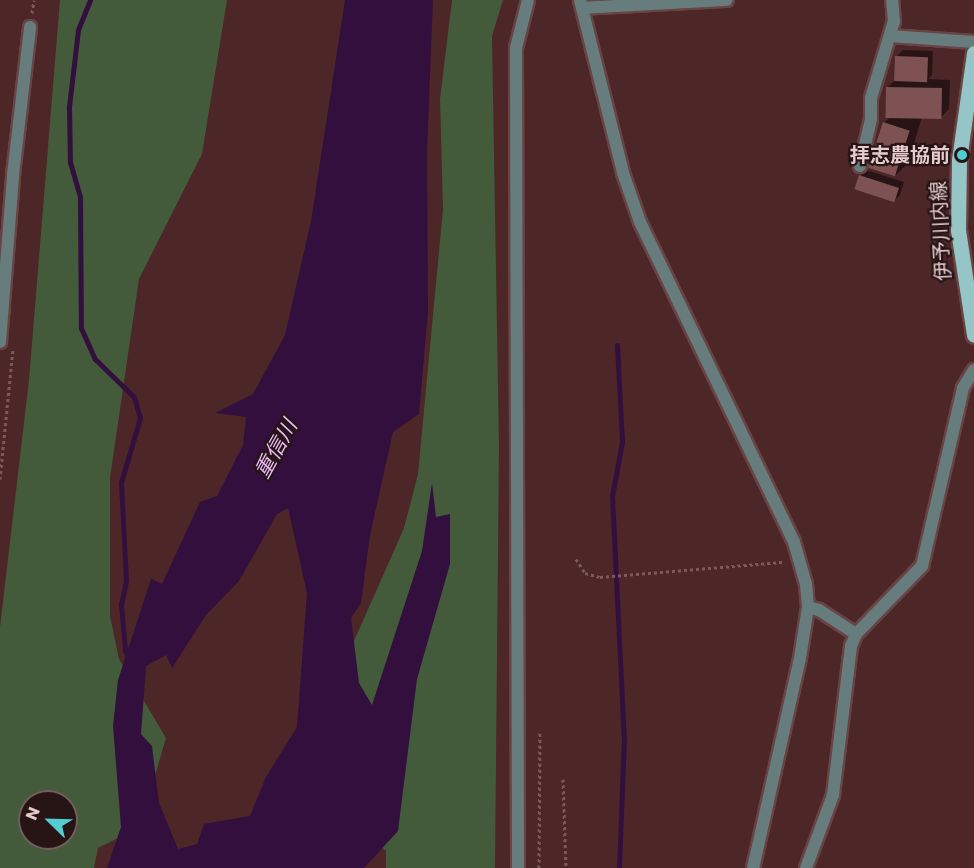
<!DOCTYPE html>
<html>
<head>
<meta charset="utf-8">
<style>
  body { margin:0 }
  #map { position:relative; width:974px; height:868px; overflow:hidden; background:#4d2628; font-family:Poppins,"Noto Sans JP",sans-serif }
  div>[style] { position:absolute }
  .green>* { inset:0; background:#435a3b }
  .water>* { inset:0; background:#330f3e }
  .shadow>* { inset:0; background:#0007 }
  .stream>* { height:5px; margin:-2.5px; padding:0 2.5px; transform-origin:2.5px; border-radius:2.5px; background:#330f3e }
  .building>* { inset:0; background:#7e5253; transform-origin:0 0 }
  .path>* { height:3px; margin-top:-1.5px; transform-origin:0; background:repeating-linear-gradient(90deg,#7c595a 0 3px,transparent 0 6px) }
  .roads { filter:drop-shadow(2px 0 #684445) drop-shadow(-2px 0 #684445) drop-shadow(0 2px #684445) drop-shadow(0 -2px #684445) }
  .minor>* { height:12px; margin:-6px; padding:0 6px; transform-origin:6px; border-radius:6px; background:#667c7d }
  .primary>* { height:15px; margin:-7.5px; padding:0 7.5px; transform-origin:7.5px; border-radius:7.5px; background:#95c5c6 }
  .dots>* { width:16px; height:16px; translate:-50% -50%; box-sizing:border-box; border:3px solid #271516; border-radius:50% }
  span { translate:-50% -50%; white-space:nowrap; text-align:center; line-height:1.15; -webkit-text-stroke:4.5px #271516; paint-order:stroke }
  .poi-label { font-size:20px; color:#e5cbcb; font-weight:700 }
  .right { translate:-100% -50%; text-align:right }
  .street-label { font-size:20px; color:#e5cbcb }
  .water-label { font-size:21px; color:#eabcf9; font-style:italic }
  .north { position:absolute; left:18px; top:790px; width:60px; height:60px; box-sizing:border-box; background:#271516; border:2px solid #735e5e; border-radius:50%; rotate:293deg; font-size:16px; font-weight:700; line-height:24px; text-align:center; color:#e5cbcb }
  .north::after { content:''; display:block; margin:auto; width:21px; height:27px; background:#52cdd0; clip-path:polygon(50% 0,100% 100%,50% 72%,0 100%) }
</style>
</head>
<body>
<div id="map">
  <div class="green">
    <div style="clip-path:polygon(evenodd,60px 0,227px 0,202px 154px,139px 279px,110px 478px,110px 616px,119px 659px,166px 738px,140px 827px,98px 848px,94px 868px,0 868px,0 627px,29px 380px,60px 0,30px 802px,66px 802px,66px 838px,30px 838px,30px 802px)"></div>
    <div style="clip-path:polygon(452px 0,503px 0,492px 36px,499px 446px,495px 868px,386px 868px,386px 851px,356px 827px,331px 693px,404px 528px,418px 474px,443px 209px,440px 99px)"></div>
  </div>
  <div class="water">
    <div style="clip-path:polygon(evenodd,345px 0,433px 0,427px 151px,428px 312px,419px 414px,393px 432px,370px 535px,361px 603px,351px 618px,359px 683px,372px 705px,422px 551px,432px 483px,436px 517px,450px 514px,450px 564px,417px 679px,398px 831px,364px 868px,107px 868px,121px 827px,113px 726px,118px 680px,151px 579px,162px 584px,200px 502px,217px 496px,243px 445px,246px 417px,215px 413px,253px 394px,285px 335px,311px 221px,345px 0,288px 508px,307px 593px,297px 727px,266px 777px,250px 816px,204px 824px,197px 844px,178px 849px,159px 803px,152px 746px,141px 734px,146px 666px,166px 655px,172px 668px,206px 615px,239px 581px,277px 514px,288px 508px)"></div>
  </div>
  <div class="shadow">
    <div style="clip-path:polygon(903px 50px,933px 51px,932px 75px,928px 79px,950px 80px,949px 109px,940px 118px,922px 117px,908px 163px,896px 175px,884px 123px,890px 117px,887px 88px,896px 79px,897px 56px)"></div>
    <div style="clip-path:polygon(866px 170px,904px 182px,900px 195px,894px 201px,861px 176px)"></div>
  </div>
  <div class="stream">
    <div style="left:90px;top:0;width:32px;rotate:112deg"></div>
    <div style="left:78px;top:30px;width:78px;rotate:96.7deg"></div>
    <div style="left:69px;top:107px;width:55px;rotate:89deg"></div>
    <div style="left:70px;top:162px;width:37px;rotate:74deg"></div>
    <div style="left:80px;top:198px;width:130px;rotate:89.6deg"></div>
    <div style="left:81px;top:328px;width:34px;rotate:66deg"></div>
    <div style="left:95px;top:359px;width:54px;rotate:44.3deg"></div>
    <div style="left:134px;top:397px;width:22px;rotate:74deg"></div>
    <div style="left:140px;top:418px;width:67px;rotate:106.5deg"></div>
    <div style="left:121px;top:482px;width:99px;rotate:87.1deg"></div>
    <div style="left:126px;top:581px;width:24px;rotate:102deg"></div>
    <div style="left:121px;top:604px;width:46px;rotate:85deg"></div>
    <div style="left:125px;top:650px;width:10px;rotate:66deg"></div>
    <div style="left:617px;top:345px;width:97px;rotate:87deg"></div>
    <div style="left:622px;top:442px;width:55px;rotate:100.5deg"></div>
    <div style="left:612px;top:496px;width:242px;rotate:87.2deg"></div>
    <div style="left:624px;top:738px;width:130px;rotate:92.2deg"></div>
  </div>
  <div class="building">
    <div style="left:895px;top:56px;width:33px;height:25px;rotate:2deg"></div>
    <div style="left:886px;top:87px;width:56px;height:31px;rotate:1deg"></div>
    <div style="left:883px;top:122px;width:28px;height:48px;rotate:18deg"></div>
    <div style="left:859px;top:175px;width:42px;height:15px;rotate:18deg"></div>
  </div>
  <div class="path">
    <div style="left:32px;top:13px;width:13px;rotate:-81deg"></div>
    <div style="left:0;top:479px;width:131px;rotate:-84.3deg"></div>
    <div style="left:576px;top:559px;width:17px;rotate:57deg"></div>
    <div style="left:585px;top:573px;width:16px;rotate:15deg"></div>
    <div style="left:600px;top:577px;width:185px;rotate:-4.7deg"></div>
    <div style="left:563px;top:779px;width:89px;rotate:88.1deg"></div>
    <div style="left:539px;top:868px;width:137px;rotate:-89.6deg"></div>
  </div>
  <div class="roads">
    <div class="minor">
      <div style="left:580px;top:0;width:178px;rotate:76deg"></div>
      <div style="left:623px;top:173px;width:52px;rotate:70.9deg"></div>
      <div style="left:640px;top:222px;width:355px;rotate:64.3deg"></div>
      <div style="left:794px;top:542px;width:44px;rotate:74.1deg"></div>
      <div style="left:806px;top:584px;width:23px;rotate:85deg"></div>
      <div style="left:808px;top:607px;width:52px;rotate:98.9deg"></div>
      <div style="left:800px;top:658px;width:215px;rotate:102.6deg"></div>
      <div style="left:582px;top:8px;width:145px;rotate:-3.2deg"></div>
      <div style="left:890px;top:36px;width:84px;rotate:4.1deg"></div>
      <div style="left:860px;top:166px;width:48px;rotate:-76.8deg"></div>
      <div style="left:871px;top:119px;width:21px;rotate:-90deg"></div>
      <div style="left:871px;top:98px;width:80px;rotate:-73.4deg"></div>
      <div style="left:894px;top:21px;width:21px;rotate:-95deg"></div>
      <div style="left:0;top:342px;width:168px;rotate:-85.5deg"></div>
      <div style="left:13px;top:175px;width:149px;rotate:-83.4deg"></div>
      <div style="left:808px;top:607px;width:11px;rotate:15deg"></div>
      <div style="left:819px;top:610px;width:44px;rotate:33deg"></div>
      <div style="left:518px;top:868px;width:820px;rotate:-90.14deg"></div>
      <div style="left:516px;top:48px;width:49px;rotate:-76deg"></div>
      <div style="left:806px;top:868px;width:78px;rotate:-69.7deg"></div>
      <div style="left:833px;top:795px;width:150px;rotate:-83.1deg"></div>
      <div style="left:851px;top:646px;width:13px;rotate:-67deg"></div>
      <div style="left:856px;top:634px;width:95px;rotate:-45.9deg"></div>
      <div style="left:922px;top:566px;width:183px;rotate:-77deg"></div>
      <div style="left:963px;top:388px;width:21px;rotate:-59deg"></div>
    </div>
    <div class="primary">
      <div style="left:974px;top:53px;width:108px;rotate:98deg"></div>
      <div style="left:959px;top:160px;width:70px;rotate:90.8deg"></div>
      <div style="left:958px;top:230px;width:106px;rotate:81.3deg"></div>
    </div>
  </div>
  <div class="dots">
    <div style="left:962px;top:155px;background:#52cdd0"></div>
  </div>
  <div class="poi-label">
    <span class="right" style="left:950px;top:155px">拝志農協前</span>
  </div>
  <div class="street-label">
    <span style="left:941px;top:231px;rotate:-93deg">伊予川内線</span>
  </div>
  <div class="water-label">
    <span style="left:276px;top:449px;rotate:-61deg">重信川</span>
  </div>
  <div class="north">N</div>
</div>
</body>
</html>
